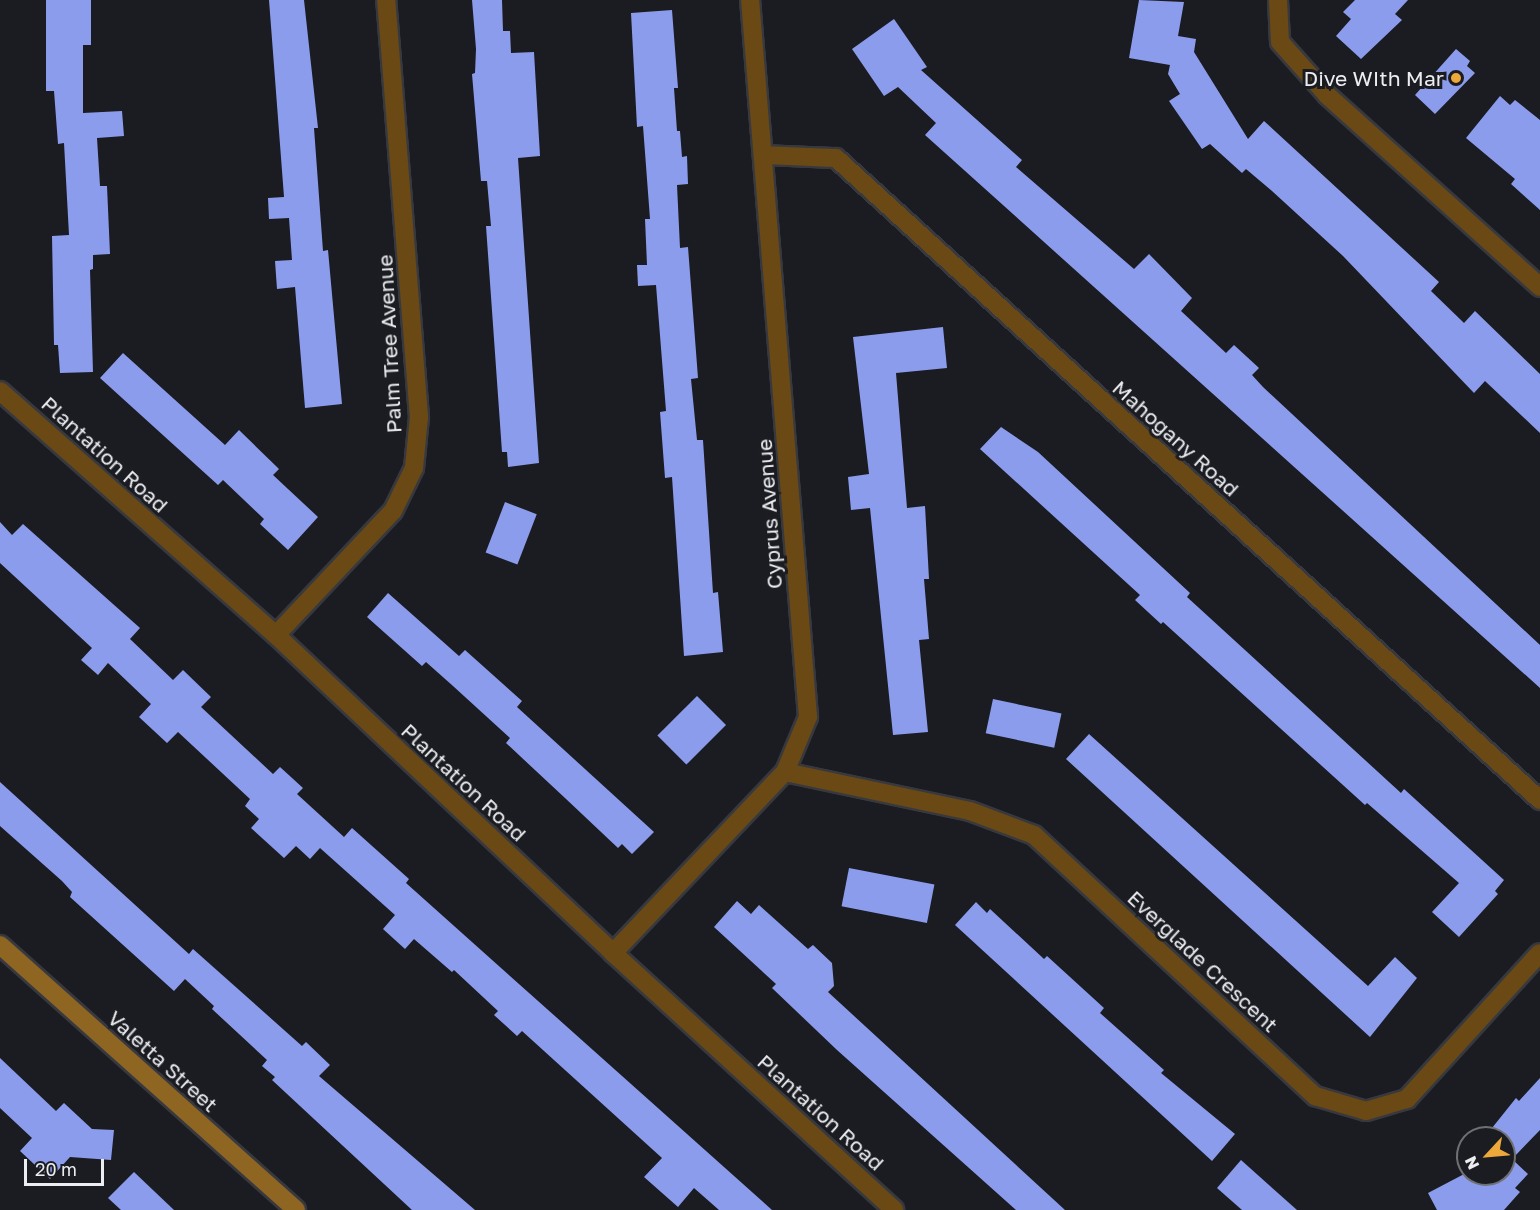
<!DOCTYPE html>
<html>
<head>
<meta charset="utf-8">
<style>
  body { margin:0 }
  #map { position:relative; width:1540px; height:1210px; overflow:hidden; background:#1b1c21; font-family:"Golos Text",sans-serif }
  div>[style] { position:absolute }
  .building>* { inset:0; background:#8c9ced; transform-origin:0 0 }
  .roads { filter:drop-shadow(2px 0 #38393e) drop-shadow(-2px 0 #38393e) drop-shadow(0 2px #38393e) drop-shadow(0 -2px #38393e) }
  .street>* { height:18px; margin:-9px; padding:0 9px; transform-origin:9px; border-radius:9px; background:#6a4914 }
  .secondary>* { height:18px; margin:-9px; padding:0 9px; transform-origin:9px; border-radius:9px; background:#8f6522 }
  .dots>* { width:16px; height:16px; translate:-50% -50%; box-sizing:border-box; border:3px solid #1b1c21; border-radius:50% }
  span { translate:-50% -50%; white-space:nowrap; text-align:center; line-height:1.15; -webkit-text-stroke:6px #1b1c21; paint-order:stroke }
  .poi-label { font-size:21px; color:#ecedf0 }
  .right { translate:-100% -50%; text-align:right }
  .street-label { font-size:21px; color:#ecedf0 }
  .north { position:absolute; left:1456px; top:1126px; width:60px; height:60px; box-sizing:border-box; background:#1b1c21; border:2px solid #6f7074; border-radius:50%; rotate:244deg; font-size:16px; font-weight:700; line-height:24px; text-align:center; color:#ecedf0 }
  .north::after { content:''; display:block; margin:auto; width:21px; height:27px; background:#eda83b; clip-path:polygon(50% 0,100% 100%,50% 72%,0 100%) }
  .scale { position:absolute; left:24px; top:1159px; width:80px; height:27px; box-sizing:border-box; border:3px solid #ecedf0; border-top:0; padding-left:8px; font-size:18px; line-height:21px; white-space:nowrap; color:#ecedf0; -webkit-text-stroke:4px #1b1c21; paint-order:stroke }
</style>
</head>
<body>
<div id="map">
  <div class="building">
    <div style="clip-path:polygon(46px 0,91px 0,91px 45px,83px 45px,83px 113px,122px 111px,124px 136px,97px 138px,100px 186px,107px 186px,110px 254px,93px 255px,93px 269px,90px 270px,93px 372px,60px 373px,58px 345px,54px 345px,52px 236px,69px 235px,64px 143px,58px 144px,54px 91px,46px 91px)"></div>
    <div style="clip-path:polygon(269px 0,304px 0,318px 128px,314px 128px,323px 251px,328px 250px,342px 404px,305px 408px,295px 287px,277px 289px,275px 261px,292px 260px,289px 218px,269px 219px,268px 198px,284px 197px)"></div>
    <div style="clip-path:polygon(472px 0,502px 0,503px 31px,510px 31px,511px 53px,534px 52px,540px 156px,518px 158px,539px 463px,508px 467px,507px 452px,502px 452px,486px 226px,491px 226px,487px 181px,481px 181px,472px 74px,475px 73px,476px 49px)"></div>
    <div style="clip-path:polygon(1139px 0,1184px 2px,1178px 36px,1196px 39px,1194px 52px,1248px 139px,1264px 121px,1439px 282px,1431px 291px,1464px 323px,1475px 311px,1540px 374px,1540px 433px,1485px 381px,1474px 393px,1343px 256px,1272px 191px,1246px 169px,1242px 173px,1210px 144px,1202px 149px,1169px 101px,1180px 94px,1168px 74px,1170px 65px,1129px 58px)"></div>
    <div style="clip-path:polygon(1355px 0,1408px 0,1395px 14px,1402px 20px,1361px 59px,1336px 36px,1351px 19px,1343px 12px)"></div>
    <div style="clip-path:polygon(672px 10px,678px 88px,674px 88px,677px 131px,680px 131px,682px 157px,687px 156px,688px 184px,677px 185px,680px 248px,688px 247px,698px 378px,691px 379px,697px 440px,703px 440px,713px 593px,718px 592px,723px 652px,684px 656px,672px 477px,665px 478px,660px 412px,666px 411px,656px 285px,638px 286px,637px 265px,647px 265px,645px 219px,650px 219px,643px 126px,637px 127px,631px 13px)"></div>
    <div style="clip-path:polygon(894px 19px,927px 67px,921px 70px,1022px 160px,1016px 167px,1134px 269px,1149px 254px,1192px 298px,1181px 311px,1226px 353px,1234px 345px,1259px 368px,1252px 375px,1263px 387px,1540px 645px,1540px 688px,925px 135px,936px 123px,898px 87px,884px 96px,852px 49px)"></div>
    <div style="clip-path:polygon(1456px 49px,1470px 61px,1467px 66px,1475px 73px,1435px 114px,1415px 95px)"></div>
    <div style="clip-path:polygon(1500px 96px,1510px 105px,1515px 100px,1540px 120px,1540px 210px,1511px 184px,1515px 179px,1466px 138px)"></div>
    <div style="clip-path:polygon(943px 327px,947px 368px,896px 373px,907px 508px,925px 506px,929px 579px,924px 579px,929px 639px,919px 640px,928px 732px,893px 735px,870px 508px,851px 510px,848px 477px,869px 474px,853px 337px)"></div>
    <div style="clip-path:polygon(123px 353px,225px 445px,239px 430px,279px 469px,273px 475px,318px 517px,288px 550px,260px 524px,264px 519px,223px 480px,218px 485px,100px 378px)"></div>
    <div style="clip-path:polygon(1001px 427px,1038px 452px,1190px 593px,1187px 597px,1401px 793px,1404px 789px,1504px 880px,1495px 891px,1498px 894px,1459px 937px,1432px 912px,1459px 883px,1367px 803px,1365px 805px,1163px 622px,1161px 624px,1135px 600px,1140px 595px,980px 449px)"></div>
    <div style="left:505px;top:502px;width:34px;height:54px;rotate:21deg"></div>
    <div style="clip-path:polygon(0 522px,12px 535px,23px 524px,140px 628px,130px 639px,173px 680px,183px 670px,211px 697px,201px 707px,273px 774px,280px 767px,303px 788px,297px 794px,344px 837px,352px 828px,409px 879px,406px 883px,772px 1210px,719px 1210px,694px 1188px,678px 1207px,644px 1177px,662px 1158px,522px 1031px,517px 1036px,494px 1015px,498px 1011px,454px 970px,452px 972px,414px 939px,405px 949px,383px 929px,395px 915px,320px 848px,310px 859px,296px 846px,284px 858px,251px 828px,259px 819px,245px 806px,250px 799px,178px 732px,167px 743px,139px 717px,151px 704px,108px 663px,98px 675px,81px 660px,92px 648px,0 563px)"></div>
    <div style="clip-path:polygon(388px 593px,459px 656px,465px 650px,522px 701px,517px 707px,654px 832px,632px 854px,622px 844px,618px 848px,565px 798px,506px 743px,510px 738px,453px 686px,426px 662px,422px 666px,367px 617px)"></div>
    <div style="left:697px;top:696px;width:41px;height:56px;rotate:45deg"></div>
    <div style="left:993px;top:699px;width:70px;height:35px;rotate:12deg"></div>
    <div style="clip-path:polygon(1089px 734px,1368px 986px,1395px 957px,1417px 978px,1370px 1037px,1066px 759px)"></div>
    <div style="clip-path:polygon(0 782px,189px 954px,193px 949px,302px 1046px,306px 1042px,330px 1065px,319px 1076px,475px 1210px,412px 1210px,272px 1080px,275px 1077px,262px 1066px,267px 1060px,212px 1009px,214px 1006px,185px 979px,174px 991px,70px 897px,72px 892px,62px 881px,0 826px)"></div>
    <div style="left:849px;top:868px;width:87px;height:39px;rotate:11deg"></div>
    <div style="clip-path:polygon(737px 901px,751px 914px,759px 905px,808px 949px,813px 945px,832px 963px,834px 986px,828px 992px,1065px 1210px,1016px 1210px,837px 1050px,772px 988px,776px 984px,714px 927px)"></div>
    <div style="clip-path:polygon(976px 902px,987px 913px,990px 909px,1044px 959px,1047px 956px,1104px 1008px,1100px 1013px,1164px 1070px,1161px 1073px,1235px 1134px,1212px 1161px,955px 925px)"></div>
    <div style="clip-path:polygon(0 1058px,56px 1111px,64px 1103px,92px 1129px,114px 1130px,111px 1160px,70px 1157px,50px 1179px,20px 1151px,32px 1138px,0 1108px)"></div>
    <div style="clip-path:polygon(1540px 1078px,1540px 1130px,1512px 1159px,1528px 1174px,1515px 1188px,1520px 1192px,1504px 1210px,1437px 1210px,1428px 1193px,1468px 1172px,1504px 1174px,1504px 1138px,1484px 1138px,1516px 1098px,1519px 1101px)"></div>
    <div style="clip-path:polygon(1241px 1160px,1297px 1210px,1242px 1210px,1217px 1188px)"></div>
    <div style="clip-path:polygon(134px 1172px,174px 1210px,121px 1210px,108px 1198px)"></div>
  </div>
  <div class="roads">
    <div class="street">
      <div style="left:1278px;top:0;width:42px;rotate:87.3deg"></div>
      <div style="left:1280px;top:42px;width:71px;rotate:48.4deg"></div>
      <div style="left:1327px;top:95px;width:287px;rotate:42deg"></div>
      <div style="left:764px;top:155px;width:72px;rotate:2.4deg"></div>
      <div style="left:836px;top:158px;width:953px;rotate:42.36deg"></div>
      <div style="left:0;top:391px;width:368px;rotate:41.5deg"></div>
      <div style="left:276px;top:635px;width:463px;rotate:43.3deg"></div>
      <div style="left:613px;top:953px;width:381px;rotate:42.4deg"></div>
      <div style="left:276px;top:635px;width:170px;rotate:-46.7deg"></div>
      <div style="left:393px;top:511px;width:48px;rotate:-64deg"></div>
      <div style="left:414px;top:468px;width:51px;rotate:-84.4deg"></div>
      <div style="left:419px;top:417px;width:418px;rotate:-94.5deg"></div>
      <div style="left:785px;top:772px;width:189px;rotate:11.9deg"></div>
      <div style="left:970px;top:811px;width:68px;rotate:20.6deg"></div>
      <div style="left:1034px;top:835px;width:384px;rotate:42.9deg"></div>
      <div style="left:1315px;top:1096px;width:53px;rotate:16.4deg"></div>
      <div style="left:1366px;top:1111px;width:43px;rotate:-16.3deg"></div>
      <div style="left:1407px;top:1099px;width:197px;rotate:-47.7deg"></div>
      <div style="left:613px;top:953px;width:250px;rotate:-46.5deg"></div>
      <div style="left:785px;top:772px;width:60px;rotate:-67.3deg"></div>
      <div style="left:808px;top:717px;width:719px;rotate:-94.62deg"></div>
    </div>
    <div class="secondary">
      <div style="left:0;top:945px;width:397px;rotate:41.8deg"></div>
    </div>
  </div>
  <div class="dots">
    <div style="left:1456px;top:78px;background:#eda83b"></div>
  </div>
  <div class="poi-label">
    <span class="right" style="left:1444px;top:78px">Dive WIth Mar</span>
  </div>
  <div class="street-label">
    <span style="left:389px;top:344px;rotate:-93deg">Palm Tree Avenue</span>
    <span style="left:1176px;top:438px;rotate:42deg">Mahogany Road</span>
    <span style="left:105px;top:454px;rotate:42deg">Plantation Road</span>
    <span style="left:769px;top:514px;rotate:-94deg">Cyprus Avenue</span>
    <span style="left:464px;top:782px;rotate:43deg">Plantation Road</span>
    <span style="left:1203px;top:961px;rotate:43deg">Everglade Crescent</span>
    <span style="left:163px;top:1061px;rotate:42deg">Valetta Street</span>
    <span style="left:821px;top:1112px;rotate:42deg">Plantation Road</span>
  </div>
  <div class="north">N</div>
  <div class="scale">20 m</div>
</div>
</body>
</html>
